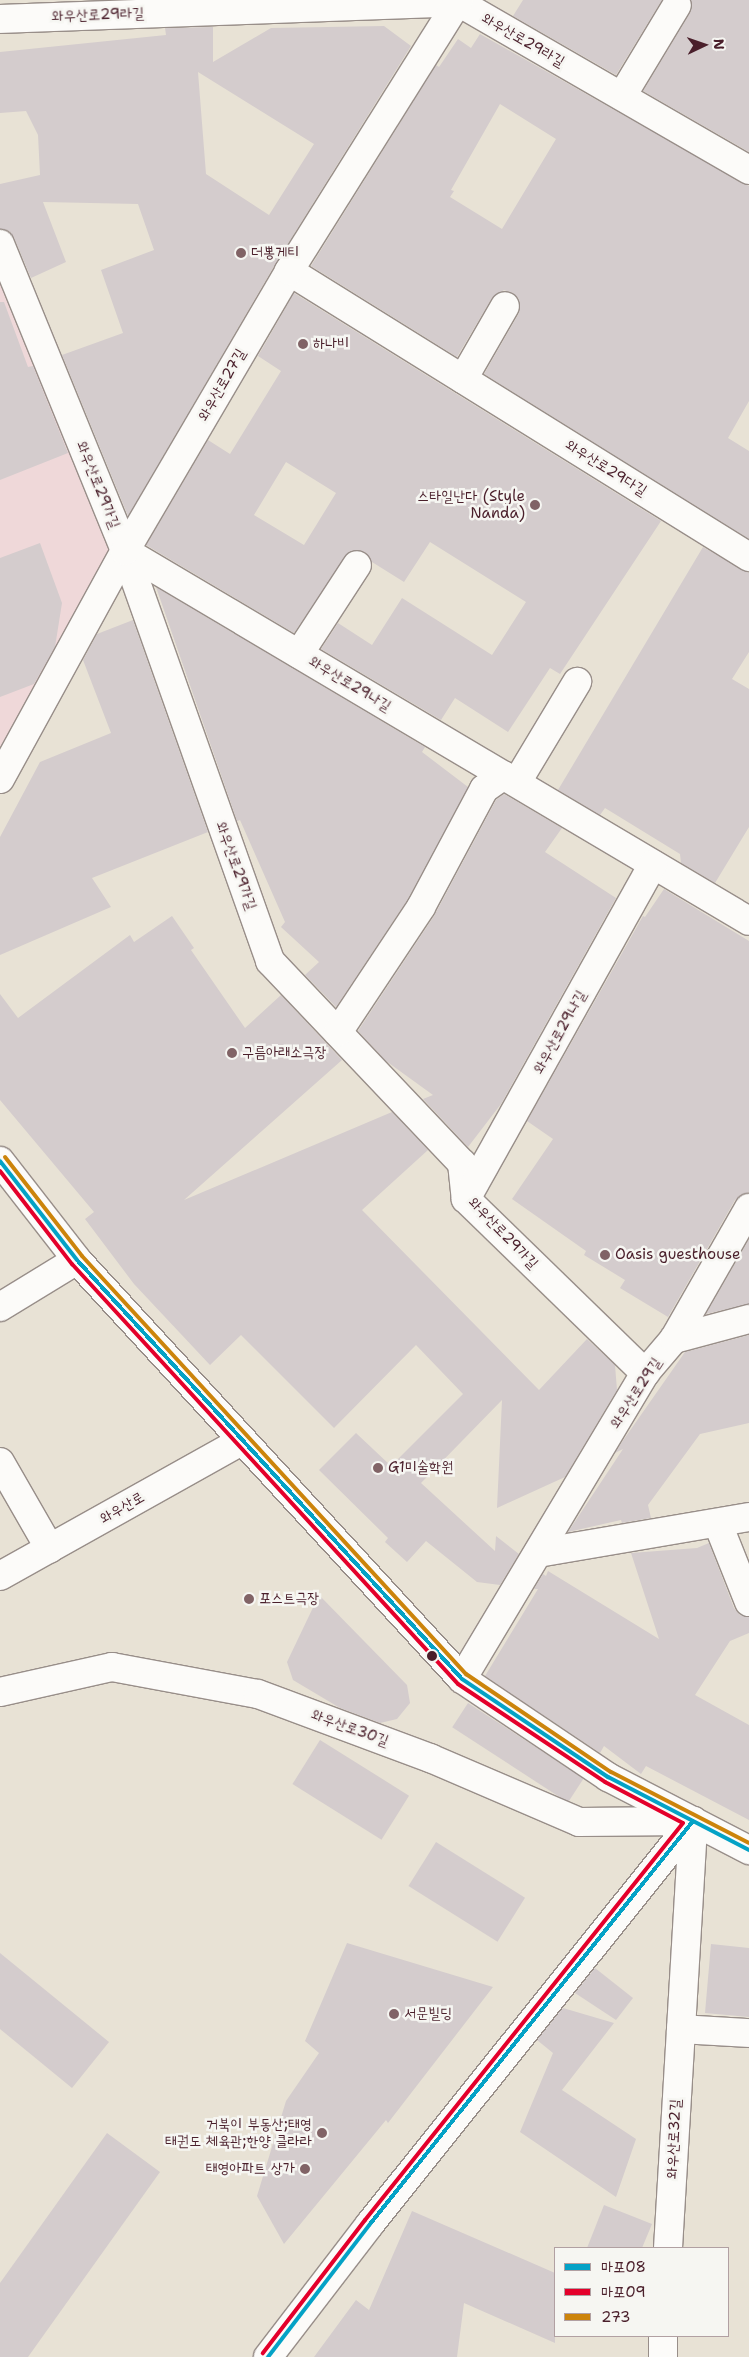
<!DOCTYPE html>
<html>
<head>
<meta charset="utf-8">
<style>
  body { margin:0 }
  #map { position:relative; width:749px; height:2357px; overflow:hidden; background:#e8e2d5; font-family:"Shantell Sans","Poor Story",sans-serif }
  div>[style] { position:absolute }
  .built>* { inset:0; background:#efd8d9 }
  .building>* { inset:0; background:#d4cccd; transform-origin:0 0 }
  .roads { filter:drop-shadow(1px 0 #988e89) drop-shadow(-1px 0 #988e89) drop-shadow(0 1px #988e89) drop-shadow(0 -1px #988e89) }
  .minor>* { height:28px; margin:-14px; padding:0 14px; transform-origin:14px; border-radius:14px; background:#fcfbf9 }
  .bus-1>* { height:4px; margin:-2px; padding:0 2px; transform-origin:2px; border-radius:2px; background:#04a2c6 }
  .bus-2>* { height:4px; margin:-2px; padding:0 2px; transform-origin:2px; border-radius:2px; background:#e4002b }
  .bus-3>* { height:4px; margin:-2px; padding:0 2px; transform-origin:2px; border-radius:2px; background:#cc840b }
  .dots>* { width:14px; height:14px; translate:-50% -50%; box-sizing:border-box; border:2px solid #f6f6f2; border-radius:50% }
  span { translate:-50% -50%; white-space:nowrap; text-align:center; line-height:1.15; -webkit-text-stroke:5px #f6f6f2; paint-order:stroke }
  .street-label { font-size:15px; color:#4a1f2b }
  .poi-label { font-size:15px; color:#4a1f2b }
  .left { translate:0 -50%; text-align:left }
  .right { translate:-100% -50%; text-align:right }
  .legend { position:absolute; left:554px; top:2247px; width:175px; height:90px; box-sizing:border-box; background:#f6f6f2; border:1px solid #b1a0a2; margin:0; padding:6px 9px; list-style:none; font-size:15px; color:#4a1f2b }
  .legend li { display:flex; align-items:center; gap:10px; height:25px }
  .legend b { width:25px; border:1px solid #b1a0a2 }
  .north { position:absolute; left:679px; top:20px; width:50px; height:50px; -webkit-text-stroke:4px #f6f6f2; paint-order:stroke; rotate:87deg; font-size:14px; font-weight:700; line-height:20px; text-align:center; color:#4a1f2b }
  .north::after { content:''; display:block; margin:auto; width:18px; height:22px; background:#4a1f2b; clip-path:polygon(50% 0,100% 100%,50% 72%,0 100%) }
</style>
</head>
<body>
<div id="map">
  <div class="built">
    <div style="clip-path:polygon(0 244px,125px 551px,0 779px)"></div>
  </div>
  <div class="building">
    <div style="clip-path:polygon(523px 0,662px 0,616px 75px,513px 16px)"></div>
    <div style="clip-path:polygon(691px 0,749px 0,749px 152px,643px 91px,690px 13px)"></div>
    <div style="clip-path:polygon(evenodd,384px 26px,411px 46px,276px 263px,128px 516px,62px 355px,123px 333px,101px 270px,154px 250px,138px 204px,43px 202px,66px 262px,31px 278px,14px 238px,9px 231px,0 229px,0 184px,40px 175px,38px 135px,26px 111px,0 113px,0 52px,166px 35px,165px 28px,213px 27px,213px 62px,271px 28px,384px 26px,198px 72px,314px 144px,269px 215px,206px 174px,198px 72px)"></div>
    <div style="clip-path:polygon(evenodd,480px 34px,749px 186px,749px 401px,728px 438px,749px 451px,749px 539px,484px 374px,519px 313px,519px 299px,513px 293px,504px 290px,492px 298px,457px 357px,311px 266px,436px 65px,439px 67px,458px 39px,471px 48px,480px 34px,500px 104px,556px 139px,502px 229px,450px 197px,454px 191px,451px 190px,500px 104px)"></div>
    <div style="clip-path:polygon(evenodd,294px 293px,661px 521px,560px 674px,550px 668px,508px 732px,455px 698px,441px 720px,321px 649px,338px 623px,372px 645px,402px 598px,492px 655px,526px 602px,430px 542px,404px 582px,372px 562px,365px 552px,350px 551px,294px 633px,146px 545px,208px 440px,230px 454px,281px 371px,258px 356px,294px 293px,286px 462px,336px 493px,304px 545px,254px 515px,286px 462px)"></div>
    <div style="clip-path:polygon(0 302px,4px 302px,28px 367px,33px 366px,68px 453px,0 480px)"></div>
    <div style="clip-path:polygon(40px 543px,62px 603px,55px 647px,34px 684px,0 697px,0 558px)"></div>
    <div style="clip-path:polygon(703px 547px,749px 573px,749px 652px,732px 679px,749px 689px,749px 827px,715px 883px,681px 863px,680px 854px,605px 808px,600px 815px,558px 790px)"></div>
    <div style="clip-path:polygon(156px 587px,425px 747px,422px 752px,468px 787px,408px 899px,336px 1007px,305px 975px,319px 962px,281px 927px,285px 922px,240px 820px,237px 821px)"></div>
    <div style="clip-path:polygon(133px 620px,208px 832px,92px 878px,111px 907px,0 955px,0 837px,40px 762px,111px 733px,83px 660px,97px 634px)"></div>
    <div style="clip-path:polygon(504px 794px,562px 828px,545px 852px,616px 898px,501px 1104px,468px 1147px,423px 1099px,433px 1095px,386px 1061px,358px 1031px,434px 916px,496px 800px)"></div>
    <div style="clip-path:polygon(664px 889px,749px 941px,749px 1192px,735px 1200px,668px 1317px,620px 1288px,625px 1280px,584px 1255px,586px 1251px,512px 1199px,553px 1139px,527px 1121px,643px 916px,645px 917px)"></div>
    <div style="clip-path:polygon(172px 916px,194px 948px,191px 950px,245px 1028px,281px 995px,342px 1060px,184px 1200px,392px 1112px,428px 1150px,362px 1210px,539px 1390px,587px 1339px,615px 1365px,617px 1390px,565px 1477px,497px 1508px,502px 1400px,421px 1483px,495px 1551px,496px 1536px,519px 1554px,500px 1585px,477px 1582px,426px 1541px,407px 1562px,385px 1542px,388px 1538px,319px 1470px,356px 1433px,391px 1466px,463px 1394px,416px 1345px,334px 1428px,241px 1335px,210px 1365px,134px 1284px,85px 1219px,94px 1212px,0 1100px,0 994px,18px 1018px,130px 935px,134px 942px)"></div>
    <div style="clip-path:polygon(749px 1239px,749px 1304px,706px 1314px)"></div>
    <div style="clip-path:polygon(749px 1335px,749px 1423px,700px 1434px,648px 1505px,651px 1518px,622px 1523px,621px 1520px,568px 1532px,623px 1449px,615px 1453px,622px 1442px,685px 1352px)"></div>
    <div style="clip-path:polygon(709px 1543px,734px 1608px,740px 1615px,749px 1617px,749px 1633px,730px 1641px,695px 1695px,749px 1725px,749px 1820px,646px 1766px,641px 1774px,604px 1746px,600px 1753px,485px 1676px,538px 1589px,534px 1589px,543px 1574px,546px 1576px,548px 1571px,659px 1639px,631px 1553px,697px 1548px)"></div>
    <div style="clip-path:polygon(319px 1595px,407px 1685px,410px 1703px,397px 1719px,380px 1723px,340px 1708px,293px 1680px,287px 1662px)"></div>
    <div style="left:468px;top:1703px;width:138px;height:29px;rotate:33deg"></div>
    <div style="left:320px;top:1740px;width:105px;height:52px;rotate:32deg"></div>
    <div style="left:436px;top:1842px;width:105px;height:52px;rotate:32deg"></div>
    <div style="clip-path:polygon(347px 1943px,493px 1987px,388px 2123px,386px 2120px,284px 2244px,257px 2196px,286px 2101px,319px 2053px,305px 2041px)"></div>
    <div style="clip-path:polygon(711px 1944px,749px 1948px,749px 2017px,705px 2013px)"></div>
    <div style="clip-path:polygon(0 1953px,109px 2042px,72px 2088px,0 2029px)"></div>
    <div style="clip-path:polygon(595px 1968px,633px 1998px,616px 2020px,575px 1993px)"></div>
    <div style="clip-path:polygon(563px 2008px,614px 2023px,562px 2090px,636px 2139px,616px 2197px,520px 2132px,553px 2053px,537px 2040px)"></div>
    <div style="clip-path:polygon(107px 2133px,160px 2172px,28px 2357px,0 2357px,0 2283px)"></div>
    <div style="clip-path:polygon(604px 2205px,652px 2224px,642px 2248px,587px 2248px)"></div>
    <div style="clip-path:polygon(412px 2211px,555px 2273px,555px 2343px,464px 2303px,457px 2357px,314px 2357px,356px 2300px,369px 2310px)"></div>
  </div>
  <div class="roads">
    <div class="minor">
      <div style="left:0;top:19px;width:458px;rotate:-2.1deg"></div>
      <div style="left:458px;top:2px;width:336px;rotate:30deg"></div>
      <div style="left:622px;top:96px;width:106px;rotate:-58.9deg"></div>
      <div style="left:0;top:244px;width:331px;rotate:67.8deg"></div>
      <div style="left:125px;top:551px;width:435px;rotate:70.5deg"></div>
      <div style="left:270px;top:961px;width:279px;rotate:46.5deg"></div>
      <div style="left:462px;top:1163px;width:36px;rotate:84deg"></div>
      <div style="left:466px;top:1199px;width:250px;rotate:44.2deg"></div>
      <div style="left:289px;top:271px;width:542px;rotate:31.87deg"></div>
      <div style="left:463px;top:379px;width:84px;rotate:-60.1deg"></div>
      <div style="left:125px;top:551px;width:725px;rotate:30.67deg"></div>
      <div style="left:299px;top:654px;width:106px;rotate:-56.9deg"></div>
      <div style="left:0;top:779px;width:260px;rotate:-61.3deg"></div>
      <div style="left:125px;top:551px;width:324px;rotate:-59.6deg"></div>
      <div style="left:289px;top:271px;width:320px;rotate:-57.9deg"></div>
      <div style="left:517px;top:782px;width:117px;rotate:-59deg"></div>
      <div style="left:338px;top:1032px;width:150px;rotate:-56.4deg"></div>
      <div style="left:421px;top:907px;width:134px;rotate:-61.9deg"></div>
      <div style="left:484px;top:789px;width:24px;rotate:-35deg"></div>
      <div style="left:0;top:1161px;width:125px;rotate:52.1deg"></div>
      <div style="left:77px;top:1260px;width:569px;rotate:47.42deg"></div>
      <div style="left:462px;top:1679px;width:176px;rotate:33.9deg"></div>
      <div style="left:608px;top:1777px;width:159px;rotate:27.4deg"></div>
      <div style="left:466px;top:1199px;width:383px;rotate:-60.8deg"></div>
      <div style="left:0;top:1307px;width:90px;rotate:-31.4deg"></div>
      <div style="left:674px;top:1339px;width:78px;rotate:-14.9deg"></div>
      <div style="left:0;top:1462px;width:100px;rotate:60.1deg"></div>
      <div style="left:718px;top:1524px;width:84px;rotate:68.3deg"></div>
      <div style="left:538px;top:1553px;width:214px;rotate:-9.7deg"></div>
      <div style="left:0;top:1576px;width:278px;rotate:-29.2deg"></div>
      <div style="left:462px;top:1679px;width:357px;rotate:-59.1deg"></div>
      <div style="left:645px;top:1373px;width:45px;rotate:-49.5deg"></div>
      <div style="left:674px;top:1339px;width:151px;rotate:-60.2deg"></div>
      <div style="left:0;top:1692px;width:115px;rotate:-12.6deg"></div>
      <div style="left:112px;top:1667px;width:148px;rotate:10.5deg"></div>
      <div style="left:258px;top:1694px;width:184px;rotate:20.4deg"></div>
      <div style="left:430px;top:1758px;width:162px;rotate:23.2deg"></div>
      <div style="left:579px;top:1822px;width:110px;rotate:-0.5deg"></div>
      <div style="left:681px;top:2029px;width:68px;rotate:3.4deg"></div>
      <div style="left:668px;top:2248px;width:428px;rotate:-86.6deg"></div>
      <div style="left:663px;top:2336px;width:21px;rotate:90deg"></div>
      <div style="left:268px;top:2357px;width:168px;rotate:-52.5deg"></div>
      <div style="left:370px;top:2224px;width:516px;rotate:-51.29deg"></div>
    </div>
  </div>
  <div class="bus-1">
    <div style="left:0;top:1161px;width:125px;rotate:52.1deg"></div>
    <div style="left:77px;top:1260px;width:569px;rotate:47.42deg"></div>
    <div style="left:462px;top:1679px;width:176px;rotate:33.9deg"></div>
    <div style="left:608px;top:1777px;width:159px;rotate:27.4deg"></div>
    <div style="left:268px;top:2357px;width:168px;rotate:-52.5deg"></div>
    <div style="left:370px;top:2224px;width:516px;rotate:-51.29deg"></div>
  </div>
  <div class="bus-2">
    <div style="left:0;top:1171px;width:118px;rotate:52.3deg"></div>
    <div style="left:72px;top:1264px;width:570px;rotate:47.42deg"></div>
    <div style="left:458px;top:1684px;width:177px;rotate:33.7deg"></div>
    <div style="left:605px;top:1782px;width:88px;rotate:27.7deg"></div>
    <div style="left:683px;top:1823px;width:509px;rotate:128.69deg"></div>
    <div style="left:365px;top:2220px;width:168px;rotate:127.5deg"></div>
  </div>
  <div class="bus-3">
    <div style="left:5px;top:1157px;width:125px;rotate:52.1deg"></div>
    <div style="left:82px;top:1256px;width:568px;rotate:47.43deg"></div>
    <div style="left:466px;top:1674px;width:175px;rotate:34.1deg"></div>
    <div style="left:611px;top:1772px;width:155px;rotate:27.2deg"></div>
  </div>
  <div class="dots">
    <div style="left:241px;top:253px;background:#816366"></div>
    <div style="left:303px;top:344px;background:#816366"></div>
    <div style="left:535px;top:505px;background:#816366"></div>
    <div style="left:232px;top:1053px;background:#816366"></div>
    <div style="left:605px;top:1255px;background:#816366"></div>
    <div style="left:378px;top:1468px;background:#816366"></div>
    <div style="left:249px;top:1599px;background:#816366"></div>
    <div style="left:432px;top:1656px;background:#4a1f2b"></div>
    <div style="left:394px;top:2014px;background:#816366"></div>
    <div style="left:322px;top:2133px;background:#816366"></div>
    <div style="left:305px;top:2169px;background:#816366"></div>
  </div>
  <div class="street-label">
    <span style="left:98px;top:15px;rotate:-2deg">와우산로29라길</span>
    <span style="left:523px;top:40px;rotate:30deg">와우산로29라길</span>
    <span style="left:222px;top:385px;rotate:-60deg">와우산로27길</span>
    <span style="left:606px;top:468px;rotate:32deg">와우산로29다길</span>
    <span style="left:98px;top:485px;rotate:68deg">와우산로29가길</span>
    <span style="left:350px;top:684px;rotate:31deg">와우산로29나길</span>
    <span style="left:236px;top:866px;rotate:70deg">와우산로29가길</span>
    <span style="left:560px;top:1032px;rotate:-61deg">와우산로29나길</span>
    <span style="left:503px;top:1233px;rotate:46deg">와우산로29가길</span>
    <span style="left:636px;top:1393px;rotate:-57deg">와우산로29길</span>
    <span style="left:122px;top:1508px;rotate:-30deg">와우산로</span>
    <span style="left:350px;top:1728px;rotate:20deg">와우산로30길</span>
    <span style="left:674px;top:2139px;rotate:-87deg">와우산로32길</span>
  </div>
  <div class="poi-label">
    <span class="left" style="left:251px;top:253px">더뽕게티</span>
    <span class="left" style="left:313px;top:344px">하나비</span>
    <span class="right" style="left:525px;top:505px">스타일난다 (Style<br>Nanda)</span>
    <span class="left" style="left:242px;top:1053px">구름아래소극장</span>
    <span class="left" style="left:615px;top:1255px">Oasis guesthouse</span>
    <span class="left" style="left:388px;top:1468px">G1미술학원</span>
    <span class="left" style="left:259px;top:1599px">포스트극장</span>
    <span class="left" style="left:404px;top:2014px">서문빌딩</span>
    <span class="right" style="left:312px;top:2133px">거북이 부동산;태영<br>태권도 체육관;한양 클라라</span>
    <span class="right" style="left:295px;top:2169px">태영아파트 상가</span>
  </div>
  <ul class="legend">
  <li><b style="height:6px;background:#04a2c6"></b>마포08</li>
  <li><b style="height:6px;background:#e4002b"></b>마포09</li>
  <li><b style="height:6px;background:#cc840b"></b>273</li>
  </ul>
  <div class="north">N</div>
</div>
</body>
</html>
